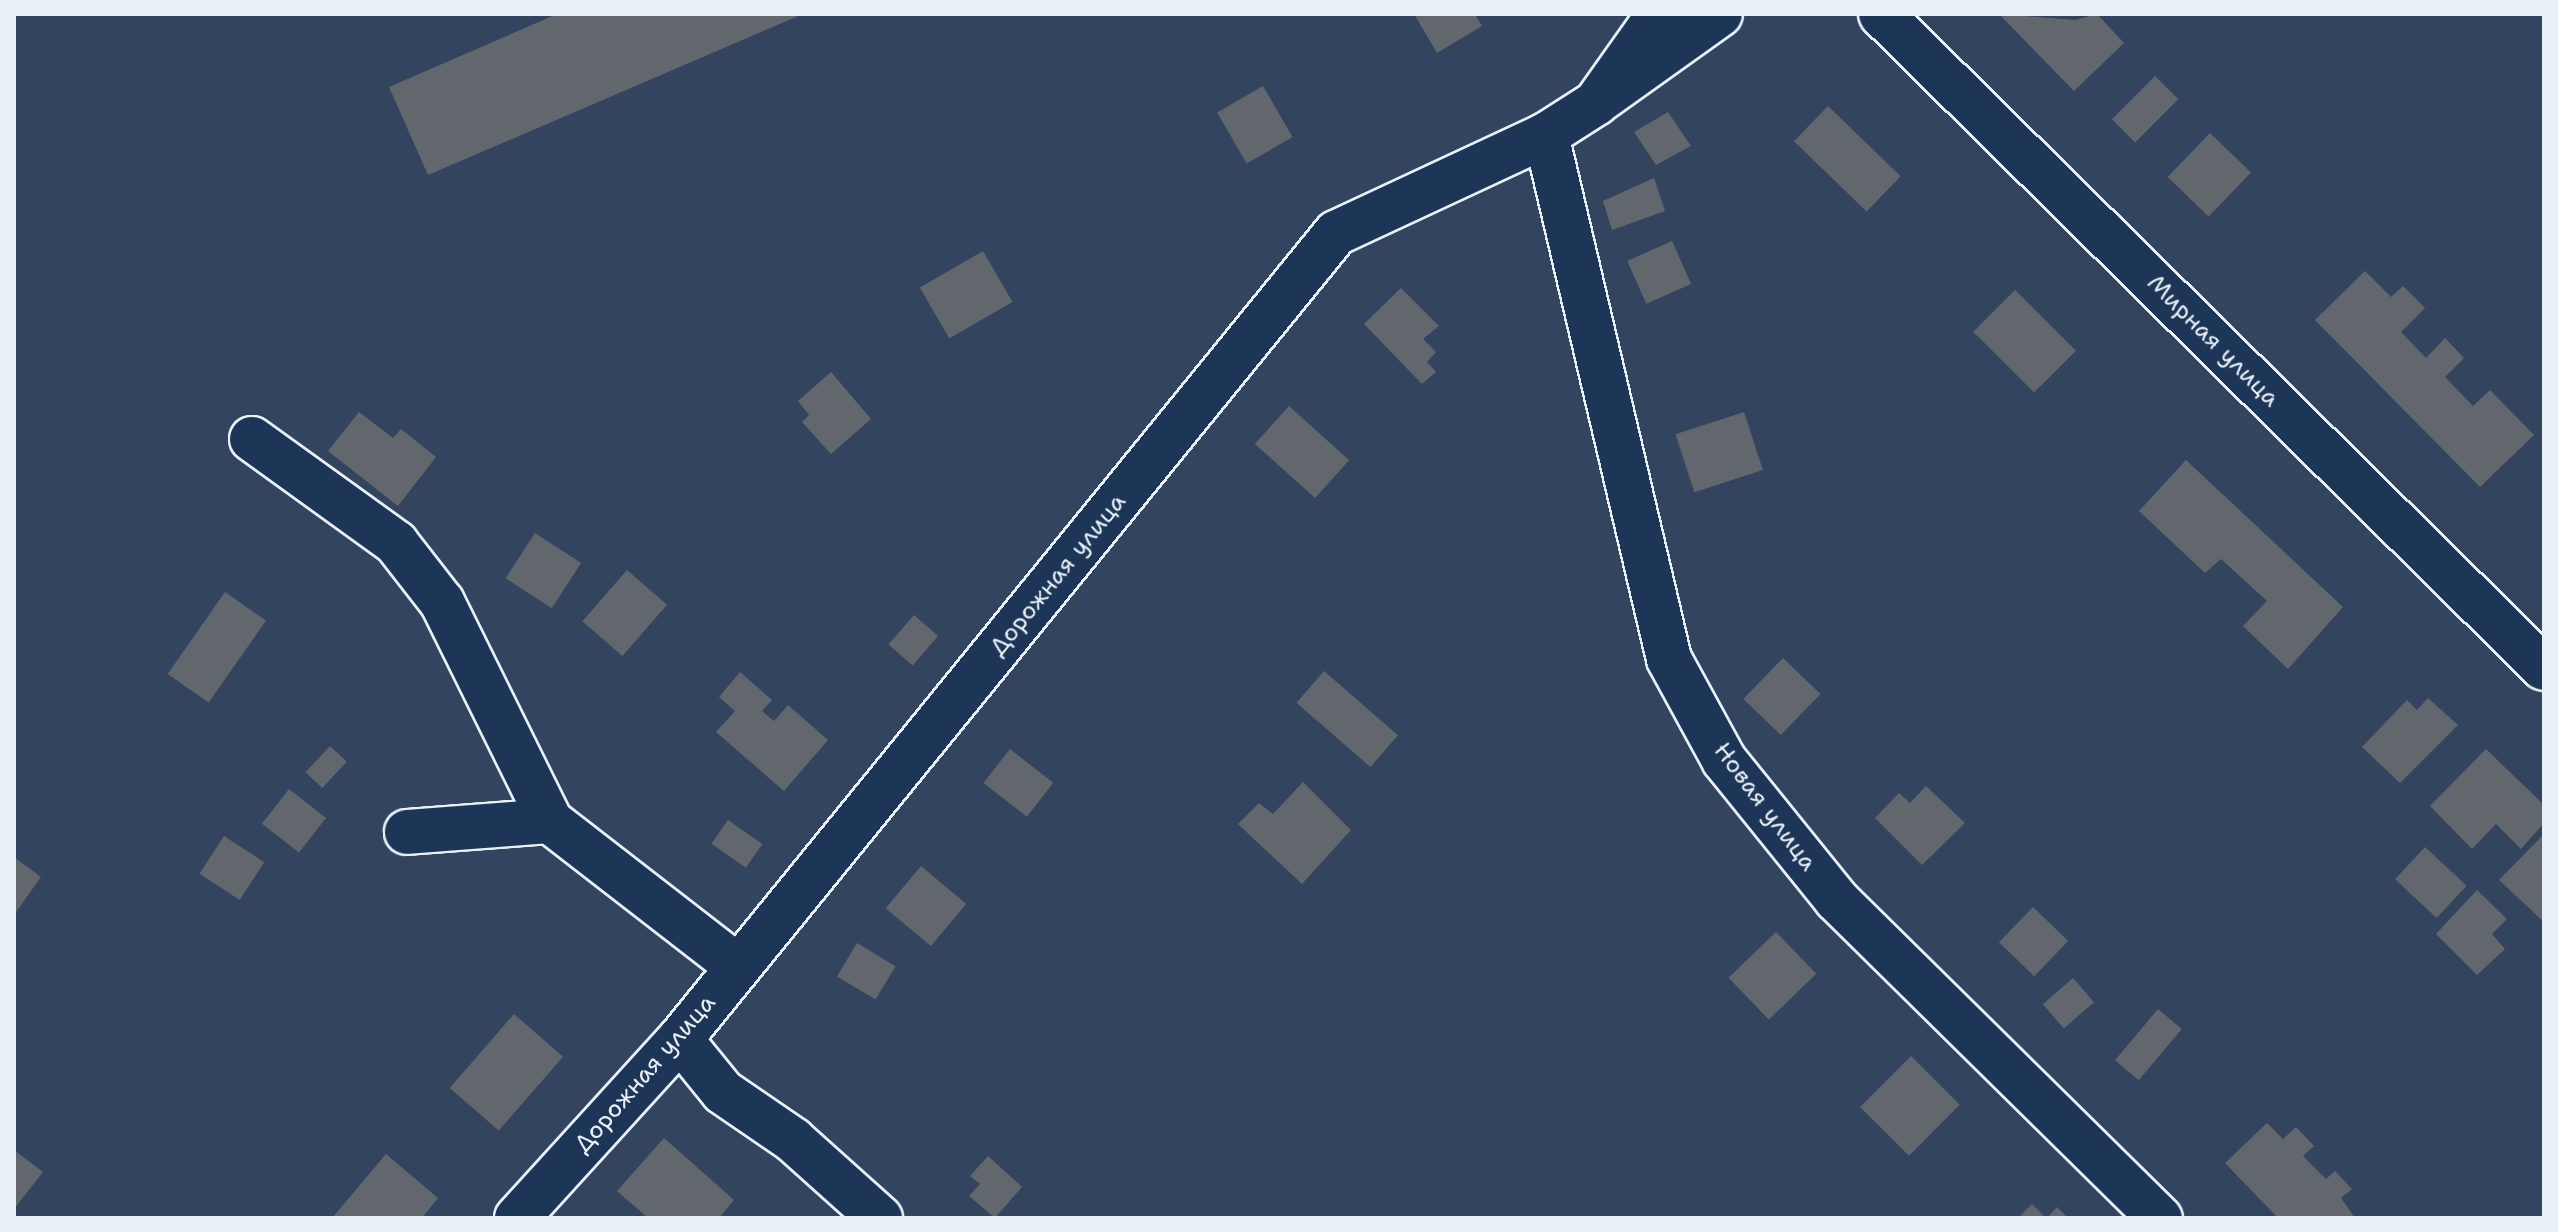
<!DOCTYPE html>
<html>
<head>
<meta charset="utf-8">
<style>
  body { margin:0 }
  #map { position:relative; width:2558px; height:1232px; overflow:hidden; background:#32445e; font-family:"Shantell Sans",sans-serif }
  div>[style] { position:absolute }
  .building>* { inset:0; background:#62676d; transform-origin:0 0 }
  .roads { filter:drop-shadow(2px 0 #e8f1f8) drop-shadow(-2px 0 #e8f1f8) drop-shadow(0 2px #e8f1f8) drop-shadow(0 -2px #e8f1f8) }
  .street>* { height:44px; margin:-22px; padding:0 22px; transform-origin:22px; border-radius:22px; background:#1d3557 }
  .secondary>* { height:44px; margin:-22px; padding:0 22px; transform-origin:22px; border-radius:22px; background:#1d3557 }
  span { translate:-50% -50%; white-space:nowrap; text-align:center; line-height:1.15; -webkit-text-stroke:6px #1d3557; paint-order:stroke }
  .street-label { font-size:24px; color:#e8f1f8 }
  .frame { position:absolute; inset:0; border:16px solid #e8f1f8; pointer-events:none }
</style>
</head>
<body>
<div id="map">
  <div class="building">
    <div style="clip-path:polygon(557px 14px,803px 14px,428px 175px,389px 87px)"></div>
    <div style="clip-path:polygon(1414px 14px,1475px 14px,1482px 26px,1437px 53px)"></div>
    <div style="clip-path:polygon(1999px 14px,2075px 20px,2097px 14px,2124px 43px,2074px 91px)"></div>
    <div style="left:2155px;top:76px;width:33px;height:61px;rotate:45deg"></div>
    <div style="left:1263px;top:86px;width:59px;height:53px;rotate:60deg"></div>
    <div style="left:1828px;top:106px;width:101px;height:49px;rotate:44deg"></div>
    <div style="clip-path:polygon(1668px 112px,1691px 146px,1656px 165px,1634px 132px)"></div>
    <div style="left:2210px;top:133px;width:57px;height:61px;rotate:44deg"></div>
    <div style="clip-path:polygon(1654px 178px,1665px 211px,1612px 230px,1603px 201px)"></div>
    <div style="left:1672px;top:241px;width:47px;height:49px;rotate:66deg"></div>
    <div style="left:983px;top:251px;width:59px;height:73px;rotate:60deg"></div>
    <div style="clip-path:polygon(2365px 271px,2391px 297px,2403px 286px,2425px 308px,2401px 332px,2426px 358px,2445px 338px,2464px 358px,2445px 377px,2473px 406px,2490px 390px,2534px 435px,2480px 487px,2315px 320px)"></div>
    <div style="clip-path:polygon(1401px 288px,1439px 326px,1423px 339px,1436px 352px,1427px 362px,1436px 372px,1422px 384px,1364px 324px)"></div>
    <div style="left:2015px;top:290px;width:86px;height:59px;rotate:45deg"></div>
    <div style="clip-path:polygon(831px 372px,871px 419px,831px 454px,802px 422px,809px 415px,798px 401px)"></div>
    <div style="left:1289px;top:406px;width:81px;height:51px;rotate:42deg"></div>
    <div style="clip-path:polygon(359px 412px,393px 438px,401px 429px,436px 457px,398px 506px,328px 451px)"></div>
    <div style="left:1744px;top:412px;width:61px;height:72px;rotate:72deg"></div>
    <div style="clip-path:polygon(2186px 460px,2343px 607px,2288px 669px,2243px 626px,2267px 601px,2221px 559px,2205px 573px,2139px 511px)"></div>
    <div style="left:535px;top:533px;width:55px;height:54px;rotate:33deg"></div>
    <div style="left:627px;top:570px;width:53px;height:68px;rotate:41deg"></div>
    <div style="left:225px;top:592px;width:50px;height:100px;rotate:35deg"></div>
    <div style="left:914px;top:615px;width:32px;height:39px;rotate:41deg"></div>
    <div style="left:1783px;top:658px;width:52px;height:57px;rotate:44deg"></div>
    <div style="left:1324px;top:671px;width:98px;height:42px;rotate:41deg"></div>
    <div style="clip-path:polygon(740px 672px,772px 700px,762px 711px,774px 721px,788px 705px,828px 740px,784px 791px,716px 732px,735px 711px,719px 697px)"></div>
    <div style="clip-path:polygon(2428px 698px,2458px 725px,2400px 783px,2362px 747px,2407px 700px,2417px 710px)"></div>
    <div style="left:330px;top:746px;width:23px;height:36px;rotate:43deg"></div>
    <div style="left:1010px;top:749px;width:55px;height:43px;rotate:38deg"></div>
    <div style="clip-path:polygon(2486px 749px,2544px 805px,2544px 823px,2521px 849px,2496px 824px,2472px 849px,2430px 806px)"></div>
    <div style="clip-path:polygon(1303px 782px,1351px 830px,1302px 884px,1238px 824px,1259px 803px,1273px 814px)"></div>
    <div style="clip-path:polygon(1926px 786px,1965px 823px,1922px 865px,1875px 818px,1899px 793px,1910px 803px)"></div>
    <div style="left:289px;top:789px;width:47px;height:44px;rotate:38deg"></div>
    <div style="left:728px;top:820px;width:42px;height:29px;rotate:35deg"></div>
    <div style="clip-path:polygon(2544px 834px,2544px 922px,2499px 880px)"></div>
    <div style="left:224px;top:836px;width:48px;height:45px;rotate:33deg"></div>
    <div style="left:2425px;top:847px;width:57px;height:44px;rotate:43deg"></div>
    <div style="clip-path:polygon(14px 857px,41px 877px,16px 912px,14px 910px)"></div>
    <div style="left:921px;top:866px;width:59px;height:55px;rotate:40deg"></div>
    <div style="clip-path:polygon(2477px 890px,2507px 919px,2492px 934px,2505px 949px,2477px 975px,2436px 934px)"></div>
    <div style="left:2033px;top:907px;width:49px;height:49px;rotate:44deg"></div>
    <div style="left:1776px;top:932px;width:58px;height:66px;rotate:46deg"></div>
    <div style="left:857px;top:943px;width:45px;height:39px;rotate:31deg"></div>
    <div style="left:2073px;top:978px;width:32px;height:40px;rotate:49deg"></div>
    <div style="left:2158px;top:1009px;width:31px;height:67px;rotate:40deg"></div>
    <div style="left:514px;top:1014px;width:65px;height:98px;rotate:41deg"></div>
    <div style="left:1911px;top:1056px;width:69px;height:72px;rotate:45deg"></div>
    <div style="clip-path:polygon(2267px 1123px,2283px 1139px,2296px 1127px,2314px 1146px,2303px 1156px,2326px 1179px,2335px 1171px,2352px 1189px,2341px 1198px,2355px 1218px,2278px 1218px,2225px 1163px)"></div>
    <div style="clip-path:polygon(664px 1138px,734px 1200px,719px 1218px,648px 1218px,617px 1191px)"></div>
    <div style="clip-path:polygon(14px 1150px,43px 1172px,14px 1209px)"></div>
    <div style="clip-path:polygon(386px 1154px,438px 1198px,422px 1218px,332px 1218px)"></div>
    <div style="clip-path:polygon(988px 1156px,1022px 1187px,995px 1218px,969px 1196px,980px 1184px,970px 1176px)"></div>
    <div style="clip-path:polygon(2032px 1204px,2046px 1218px,2018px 1218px)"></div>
    <div style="clip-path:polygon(2057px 1207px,2068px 1218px,2047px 1218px)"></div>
  </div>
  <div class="roads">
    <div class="street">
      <div style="left:1881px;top:14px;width:931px;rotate:44.61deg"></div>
      <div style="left:1601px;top:99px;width:146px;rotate:-35.5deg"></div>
      <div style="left:1546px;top:135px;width:538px;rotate:76.79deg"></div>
      <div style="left:1669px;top:659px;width:115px;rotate:61.4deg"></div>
      <div style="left:1724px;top:760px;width:179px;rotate:51.1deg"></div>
      <div style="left:1836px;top:899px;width:455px;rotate:44.6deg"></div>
      <div style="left:252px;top:439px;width:178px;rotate:35.8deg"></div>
      <div style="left:396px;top:543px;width:75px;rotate:52.1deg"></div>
      <div style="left:442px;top:602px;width:244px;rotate:63.7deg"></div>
      <div style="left:550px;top:821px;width:238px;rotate:37.8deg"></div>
      <div style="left:407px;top:832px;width:143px;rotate:-4.4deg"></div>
      <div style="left:680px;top:1039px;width:68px;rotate:50.9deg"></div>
      <div style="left:723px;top:1092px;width:85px;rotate:34.4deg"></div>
      <div style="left:793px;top:1140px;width:117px;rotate:41.9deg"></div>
    </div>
    <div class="secondary">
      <div style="left:517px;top:1218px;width:242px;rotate:-47.7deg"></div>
      <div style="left:680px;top:1039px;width:1039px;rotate:-50.86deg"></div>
      <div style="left:1336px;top:233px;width:232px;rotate:-25deg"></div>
      <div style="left:1546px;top:135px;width:59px;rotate:-32.6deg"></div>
      <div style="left:1596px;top:103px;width:109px;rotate:-54.7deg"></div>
    </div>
  </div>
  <div class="street-label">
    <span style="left:2213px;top:341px;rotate:45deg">Мирная улица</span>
    <span style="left:1058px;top:575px;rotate:-51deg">Дорожная улица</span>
    <span style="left:1765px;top:807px;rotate:53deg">Новая улица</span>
    <span style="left:645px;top:1074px;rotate:-49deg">Дорожная улица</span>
  </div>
  <div class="frame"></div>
</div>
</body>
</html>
